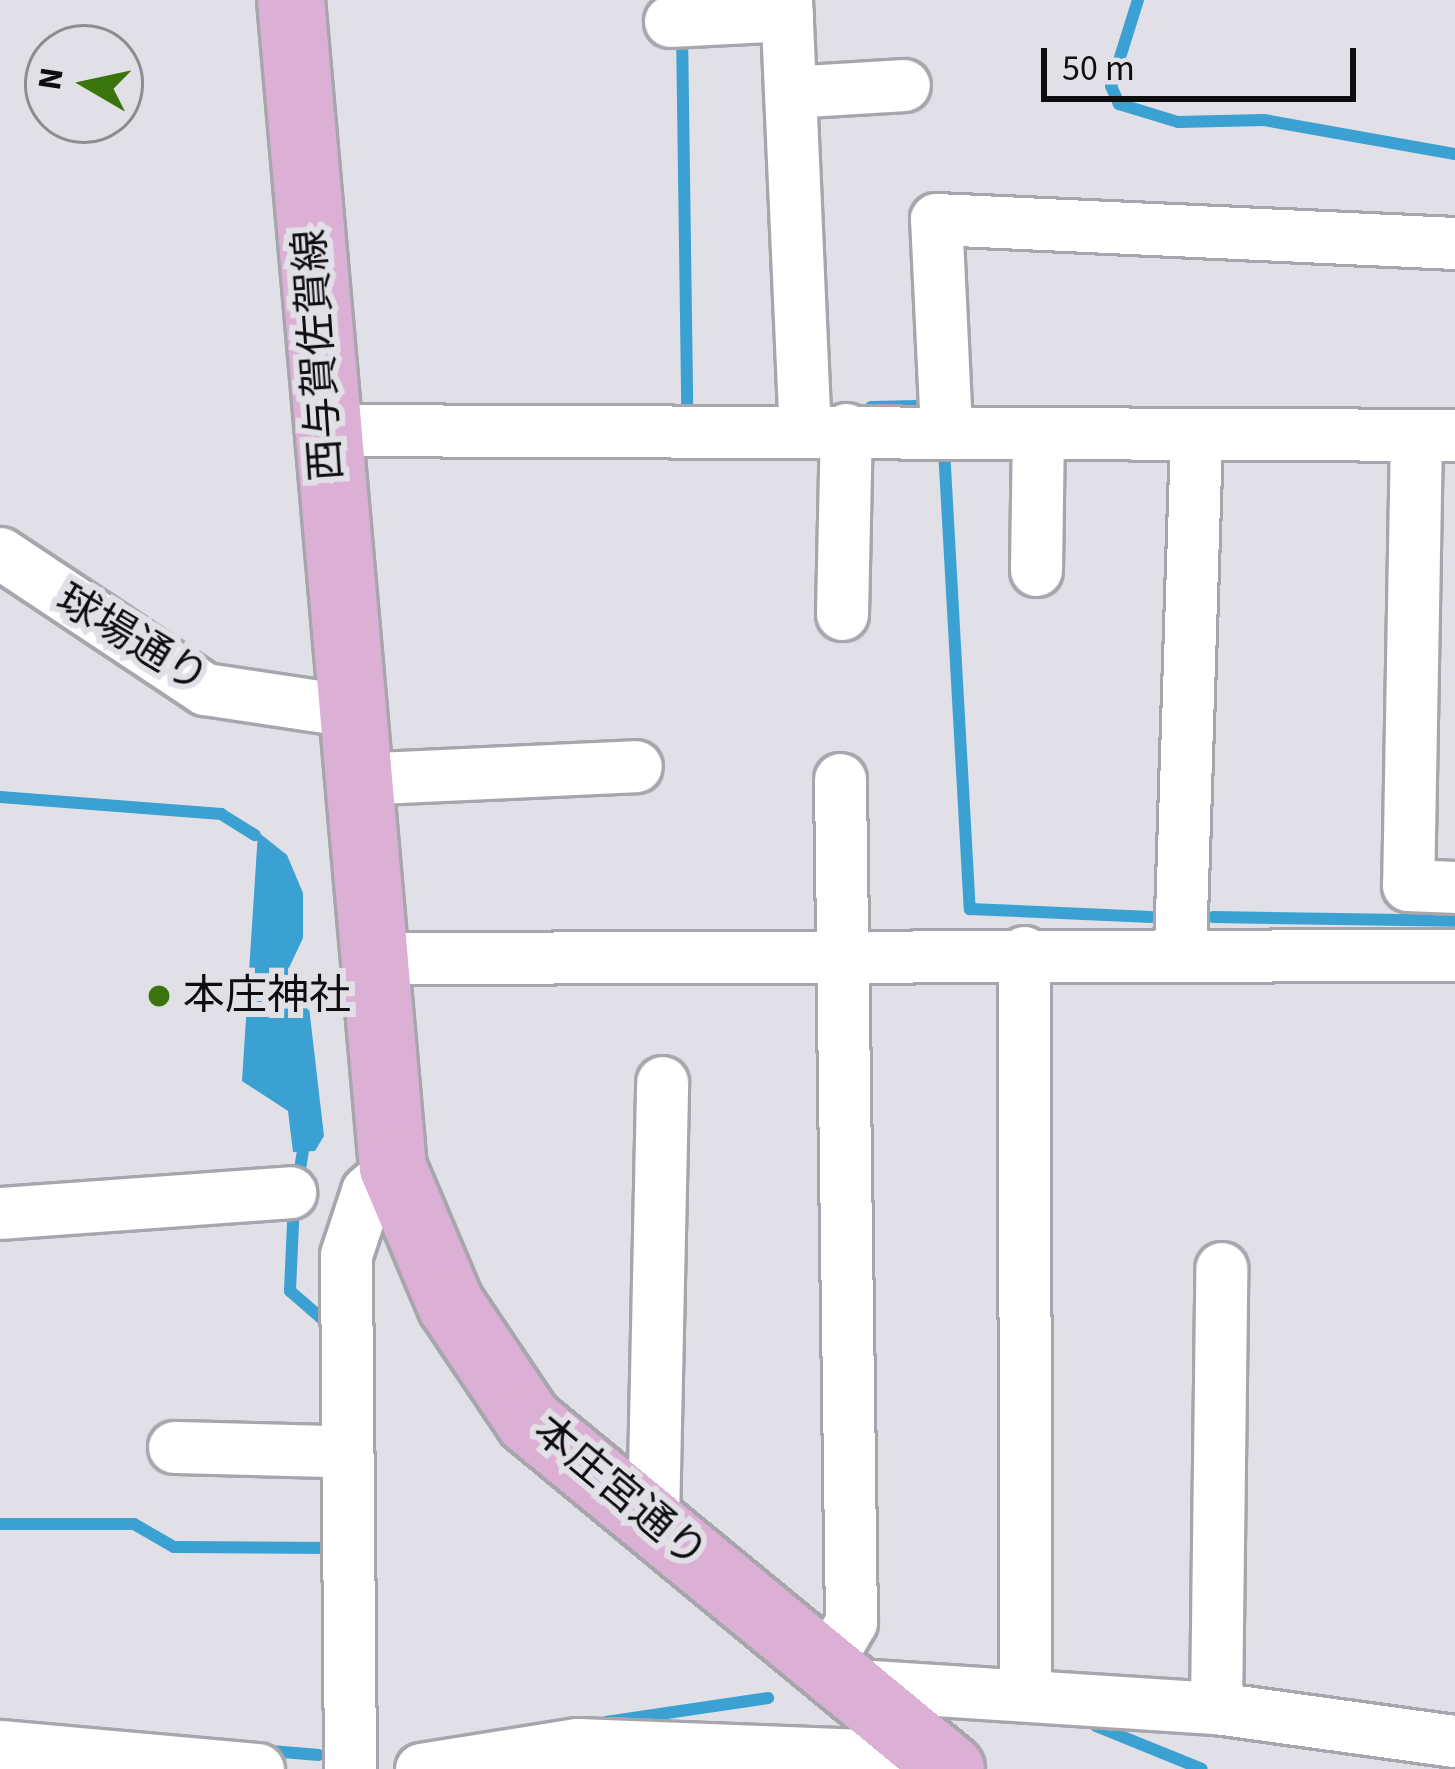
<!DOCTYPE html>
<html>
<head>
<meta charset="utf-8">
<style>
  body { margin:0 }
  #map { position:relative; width:1455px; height:1769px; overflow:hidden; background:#e2e0e7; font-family:"Source Sans 3","Noto Sans JP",sans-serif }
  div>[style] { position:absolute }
  .water>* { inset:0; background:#3ba0d2 }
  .stream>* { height:12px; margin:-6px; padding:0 6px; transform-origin:6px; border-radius:6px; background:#3ba0d2 }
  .roads { filter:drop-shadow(3px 0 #a8a6ad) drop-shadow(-3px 0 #a8a6ad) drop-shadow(0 3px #a8a6ad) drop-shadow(0 -3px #a8a6ad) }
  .minor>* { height:51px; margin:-25.5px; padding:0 25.5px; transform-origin:25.5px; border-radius:25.5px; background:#fff }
  .major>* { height:66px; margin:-33px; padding:0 33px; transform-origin:33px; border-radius:33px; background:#dcafd4 }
  .dots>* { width:33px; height:33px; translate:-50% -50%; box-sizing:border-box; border:6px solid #e2e0e7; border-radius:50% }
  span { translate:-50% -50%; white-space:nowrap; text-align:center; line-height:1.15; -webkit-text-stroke:12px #e2e0e7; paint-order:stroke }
  .street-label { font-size:42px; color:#0e0d0f }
  .poi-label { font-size:42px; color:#0e0d0f }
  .left { translate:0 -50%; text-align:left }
  .north { position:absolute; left:24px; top:24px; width:120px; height:120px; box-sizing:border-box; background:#e2e0e7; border:3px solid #8d8c91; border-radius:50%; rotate:279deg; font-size:33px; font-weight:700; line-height:48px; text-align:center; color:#0e0d0f }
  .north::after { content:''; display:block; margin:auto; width:42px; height:54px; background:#39750c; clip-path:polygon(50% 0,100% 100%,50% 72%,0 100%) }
  .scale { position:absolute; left:1041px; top:48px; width:315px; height:54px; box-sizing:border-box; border:6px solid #0e0d0f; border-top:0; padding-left:15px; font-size:36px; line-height:42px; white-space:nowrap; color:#0e0d0f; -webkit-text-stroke:9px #e2e0e7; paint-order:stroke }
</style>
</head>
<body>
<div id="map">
  <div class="water">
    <div style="clip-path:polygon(258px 832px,287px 855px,303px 893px,303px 938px,288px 970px,306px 981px,324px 1136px,315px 1151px,293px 1152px,288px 1111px,242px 1081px)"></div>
  </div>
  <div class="stream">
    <div style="left:1138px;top:0;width:90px;rotate:107.4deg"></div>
    <div style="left:1111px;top:86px;width:20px;rotate:66deg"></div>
    <div style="left:1119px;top:104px;width:62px;rotate:17deg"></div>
    <div style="left:1178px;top:122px;width:86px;rotate:-1.3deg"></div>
    <div style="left:1264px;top:120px;width:194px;rotate:10.1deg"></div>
    <div style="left:682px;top:31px;width:379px;rotate:89.2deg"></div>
    <div style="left:687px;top:410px;width:9px"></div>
    <div style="left:871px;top:407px;width:47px;rotate:-1.2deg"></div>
    <div style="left:944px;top:449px;width:461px;rotate:86.8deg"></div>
    <div style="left:970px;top:909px;width:181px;rotate:2.5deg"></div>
    <div style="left:0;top:797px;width:222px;rotate:4.4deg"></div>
    <div style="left:221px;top:814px;width:40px;rotate:32deg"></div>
    <div style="left:1213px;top:917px;width:242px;rotate:0.9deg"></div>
    <div style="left:298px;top:1182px;width:30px;rotate:-81deg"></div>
    <div style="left:294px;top:1202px;width:89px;rotate:92.6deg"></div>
    <div style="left:290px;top:1291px;width:50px;rotate:41deg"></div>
    <div style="left:0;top:1524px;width:134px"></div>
    <div style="left:134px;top:1524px;width:46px;rotate:29.9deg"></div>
    <div style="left:174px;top:1547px;width:160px;rotate:0.4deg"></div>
    <div style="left:606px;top:1722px;width:164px;rotate:-8.4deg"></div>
    <div style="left:1096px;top:1726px;width:114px;rotate:22.1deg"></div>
    <div style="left:259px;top:1750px;width:60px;rotate:4.8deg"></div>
  </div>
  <div class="roads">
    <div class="minor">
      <div style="left:786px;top:0;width:429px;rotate:87.5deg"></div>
      <div style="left:670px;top:21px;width:117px;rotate:-2.9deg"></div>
      <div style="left:790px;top:92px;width:114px;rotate:-3.5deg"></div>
      <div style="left:946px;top:429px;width:210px;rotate:-92.7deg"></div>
      <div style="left:936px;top:219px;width:520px;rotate:2.65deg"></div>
      <div style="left:325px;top:430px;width:1130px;rotate:0.25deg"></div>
      <div style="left:1416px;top:436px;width:449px;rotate:91deg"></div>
      <div style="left:1408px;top:885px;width:47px;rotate:2.4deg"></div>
      <div style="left:0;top:553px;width:246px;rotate:33.6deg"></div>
      <div style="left:205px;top:689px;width:143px;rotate:8.5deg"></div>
      <div style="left:1036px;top:570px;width:137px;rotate:-89.2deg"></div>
      <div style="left:842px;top:614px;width:185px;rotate:-88.8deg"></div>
      <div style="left:354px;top:779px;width:282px;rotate:-2.6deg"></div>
      <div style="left:1180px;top:947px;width:509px;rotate:-88.2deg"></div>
      <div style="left:1024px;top:952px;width:742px;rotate:89.92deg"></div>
      <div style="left:377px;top:958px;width:1078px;rotate:-0.16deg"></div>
      <div style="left:0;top:1213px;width:291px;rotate:-4.1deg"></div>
      <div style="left:174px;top:1447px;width:148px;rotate:1.5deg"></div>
      <div style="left:653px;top:1520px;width:438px;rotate:-88.8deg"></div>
      <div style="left:828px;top:1661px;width:45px;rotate:-59.5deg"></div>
      <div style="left:851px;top:1622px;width:843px;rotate:-90.75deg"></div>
      <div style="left:858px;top:1685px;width:359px;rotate:3.7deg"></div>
      <div style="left:1216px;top:1708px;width:241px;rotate:7.9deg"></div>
      <div style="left:1216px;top:1708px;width:440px;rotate:-89.3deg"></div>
      <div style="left:0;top:1746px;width:259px;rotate:5.1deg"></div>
      <div style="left:350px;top:1769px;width:514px;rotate:-90.45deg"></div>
      <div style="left:346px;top:1255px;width:67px;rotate:-71.8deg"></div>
      <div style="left:367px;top:1191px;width:35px;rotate:-41deg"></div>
      <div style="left:421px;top:1769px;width:158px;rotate:-9.1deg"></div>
      <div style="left:577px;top:1744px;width:360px;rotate:2.2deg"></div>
    </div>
    <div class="major">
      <div style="left:291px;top:0;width:1172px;rotate:85.01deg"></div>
      <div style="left:393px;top:1168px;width:149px;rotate:67.1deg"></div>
      <div style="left:451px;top:1305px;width:140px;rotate:56.1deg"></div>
      <div style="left:529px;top:1421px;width:547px;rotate:39.51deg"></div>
    </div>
  </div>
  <div class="dots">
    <div style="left:159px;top:996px;background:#39750c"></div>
  </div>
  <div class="street-label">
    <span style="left:319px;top:355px;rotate:-94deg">西与賀佐賀線</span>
    <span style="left:132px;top:639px;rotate:31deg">球場通り</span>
    <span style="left:620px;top:1492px;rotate:40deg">本庄宮通り</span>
  </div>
  <div class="poi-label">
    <span class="left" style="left:183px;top:996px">本庄神社</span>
  </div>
  <div class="north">N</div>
  <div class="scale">50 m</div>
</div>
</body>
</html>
